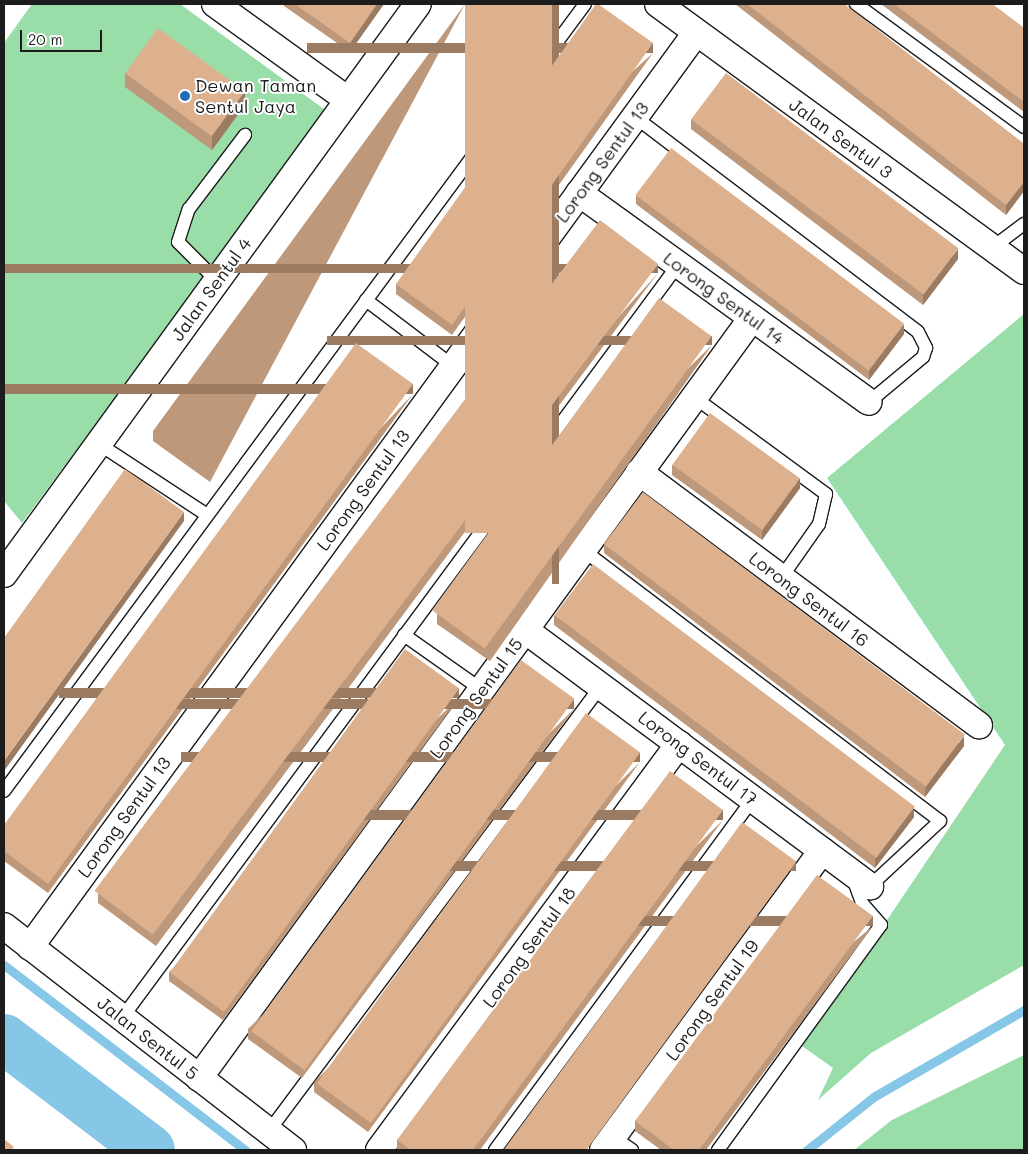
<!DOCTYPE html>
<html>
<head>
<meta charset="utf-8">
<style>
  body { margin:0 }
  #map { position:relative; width:1028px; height:1154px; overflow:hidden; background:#fff; font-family:Mali,sans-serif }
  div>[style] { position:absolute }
  .green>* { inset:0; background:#99dda9 }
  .stream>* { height:9px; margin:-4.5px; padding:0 4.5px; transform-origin:4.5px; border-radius:4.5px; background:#86c6e7 }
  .river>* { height:50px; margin:-25px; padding:0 25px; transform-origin:25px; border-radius:25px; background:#86c6e7 }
  .roads { filter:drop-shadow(1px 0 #1c1c1c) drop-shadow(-1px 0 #1c1c1c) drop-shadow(0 1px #1c1c1c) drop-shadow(0 -1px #1c1c1c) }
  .lane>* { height:12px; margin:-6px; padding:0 6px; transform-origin:6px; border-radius:6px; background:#fff }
  .street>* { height:26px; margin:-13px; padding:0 13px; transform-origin:13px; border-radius:13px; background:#fff }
  .wall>* { inset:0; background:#be987a }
  .shaded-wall>* { inset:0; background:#9b7c63; transform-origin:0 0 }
  .building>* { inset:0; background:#ddb18e; transform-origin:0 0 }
  .dots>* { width:14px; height:14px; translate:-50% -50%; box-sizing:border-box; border:2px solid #fff; border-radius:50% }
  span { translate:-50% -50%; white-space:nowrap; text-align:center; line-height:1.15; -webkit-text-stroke:4px #fff; paint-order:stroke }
  .poi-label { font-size:18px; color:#1c1c1c }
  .left { translate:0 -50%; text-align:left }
  .street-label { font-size:18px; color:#1c1c1c }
  .frame { position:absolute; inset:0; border:5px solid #1c1c1c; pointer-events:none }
  .scale { position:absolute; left:20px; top:30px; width:82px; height:22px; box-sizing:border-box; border:2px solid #1c1c1c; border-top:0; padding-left:6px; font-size:15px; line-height:18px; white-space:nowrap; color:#1c1c1c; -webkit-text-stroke:4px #fff; paint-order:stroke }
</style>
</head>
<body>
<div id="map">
  <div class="green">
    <div style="clip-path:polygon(32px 4px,180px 4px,328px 112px,22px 523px,4px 501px,4px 43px)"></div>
    <div style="clip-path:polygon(1024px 314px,1024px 965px,871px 1053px,818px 1100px,833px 1068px,802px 1046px,1005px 745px,827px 478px)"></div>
    <div style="clip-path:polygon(1024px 1055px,1024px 1150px,854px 1150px,892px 1120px)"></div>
  </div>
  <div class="stream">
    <div style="left:4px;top:965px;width:304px;rotate:37.5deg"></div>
    <div style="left:807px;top:1150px;width:87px;rotate:-38.5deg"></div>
    <div style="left:875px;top:1096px;width:172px;rotate:-30deg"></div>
  </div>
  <div class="river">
    <div style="left:4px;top:1039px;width:183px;rotate:37.2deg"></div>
  </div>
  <div class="roads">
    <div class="lane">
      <div style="left:856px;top:4px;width:208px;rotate:36.2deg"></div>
      <div style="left:635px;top:117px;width:355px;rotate:37.2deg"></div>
      <div style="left:918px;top:332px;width:18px;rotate:63deg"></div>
      <div style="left:926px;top:348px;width:9px;rotate:108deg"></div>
      <div style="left:923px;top:357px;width:70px;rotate:140.2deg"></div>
      <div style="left:992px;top:248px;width:40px;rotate:-37deg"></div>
      <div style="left:217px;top:281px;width:55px;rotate:-135deg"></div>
      <div style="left:178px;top:242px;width:35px;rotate:-72deg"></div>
      <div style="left:189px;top:209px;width:93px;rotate:-52.9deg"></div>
      <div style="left:366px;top:300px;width:109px;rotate:37.2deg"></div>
      <div style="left:694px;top:397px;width:164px;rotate:36.3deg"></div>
      <div style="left:826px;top:494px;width:31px;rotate:103deg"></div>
      <div style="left:819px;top:524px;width:66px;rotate:125.1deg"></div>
      <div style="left:99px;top:444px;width:129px;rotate:33.3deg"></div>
      <div style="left:583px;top:550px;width:448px;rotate:37.2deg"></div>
      <div style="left:940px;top:821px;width:96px;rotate:137.1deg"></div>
      <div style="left:404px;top:635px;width:95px;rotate:35.2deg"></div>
      <div style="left:4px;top:791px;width:978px;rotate:-53.56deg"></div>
      <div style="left:122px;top:1018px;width:936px;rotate:-53.56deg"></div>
      <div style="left:269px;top:1131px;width:555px;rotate:-53.27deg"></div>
      <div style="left:613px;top:1137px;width:23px;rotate:34deg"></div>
      <div style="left:495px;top:1150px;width:436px;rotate:-53.7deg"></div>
      <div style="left:718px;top:1150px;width:278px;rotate:-54.1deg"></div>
      <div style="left:881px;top:925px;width:29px;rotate:-131deg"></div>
      <div style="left:862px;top:903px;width:27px;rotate:-110deg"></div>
    </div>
    <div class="street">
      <div style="left:215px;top:4px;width:164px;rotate:35.8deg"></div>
      <div style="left:658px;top:4px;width:453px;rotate:36.1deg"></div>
      <div style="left:579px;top:193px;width:357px;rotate:35.8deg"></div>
      <div style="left:639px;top:472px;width:424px;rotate:36.7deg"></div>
      <div style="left:4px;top:574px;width:704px;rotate:-54.01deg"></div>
      <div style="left:525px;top:630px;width:430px;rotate:36.6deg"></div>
      <div style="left:4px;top:926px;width:366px;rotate:37.8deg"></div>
      <div style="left:30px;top:947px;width:1131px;rotate:-53.92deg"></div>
      <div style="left:199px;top:1078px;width:940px;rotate:-53.96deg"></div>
      <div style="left:379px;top:1150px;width:505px;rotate:-53.54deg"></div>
      <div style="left:603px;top:1150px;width:371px;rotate:-53.8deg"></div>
    </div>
  </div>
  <div class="wall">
    <div style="clip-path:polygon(284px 4px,384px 4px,350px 52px,284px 6px)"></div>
    <div style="clip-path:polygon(465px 4px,210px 482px,153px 441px,153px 431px)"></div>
    <div style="clip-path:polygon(735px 4px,844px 4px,1024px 144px,1024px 191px,1006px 215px)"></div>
    <div style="clip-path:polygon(881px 4px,992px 4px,1024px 28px,1024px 112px)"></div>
    <div style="clip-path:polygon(653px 53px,452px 335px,396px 294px,396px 284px)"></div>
    <div style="clip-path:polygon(125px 73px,245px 105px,212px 150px,125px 87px)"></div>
    <div style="clip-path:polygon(691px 119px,958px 259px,923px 305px,691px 129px)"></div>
    <div style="clip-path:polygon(636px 195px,904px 334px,869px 380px,636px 204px)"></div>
    <div style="clip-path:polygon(658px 273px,156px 946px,98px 903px,98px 893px)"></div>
    <div style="clip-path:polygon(712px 345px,490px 661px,437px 624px,437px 614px)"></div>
    <div style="clip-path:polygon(413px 394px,48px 893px,4px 861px,4px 825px)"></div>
    <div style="clip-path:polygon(672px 465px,800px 488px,762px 540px,672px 475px)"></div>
    <div style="clip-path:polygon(604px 544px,964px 746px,925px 797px,604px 553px)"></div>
    <div style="clip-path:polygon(554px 615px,914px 817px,875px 868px,554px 625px)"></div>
    <div style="clip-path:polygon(459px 698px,223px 1020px,169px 981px,169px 972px)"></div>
    <div style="clip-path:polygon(574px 709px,302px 1078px,248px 1039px,248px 1029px)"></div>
    <div style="clip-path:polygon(640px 762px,368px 1132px,314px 1092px,314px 1082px)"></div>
    <div style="clip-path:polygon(723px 820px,480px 1150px,397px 1150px,397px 1140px)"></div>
    <div style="clip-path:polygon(873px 926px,706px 1150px,661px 1150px,635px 1131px,635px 1121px)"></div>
  </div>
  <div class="shaded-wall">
    <div style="clip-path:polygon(377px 4px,384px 4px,350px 52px,350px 43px)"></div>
    <div style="left:552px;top:4px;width:7px;height:580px"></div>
    <div style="left:653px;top:43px;width:10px;height:346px;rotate:90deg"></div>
    <div style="clip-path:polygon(245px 91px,245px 105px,212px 150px,212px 136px)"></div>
    <div style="clip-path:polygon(1024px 182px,1024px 191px,1006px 215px,1006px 205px)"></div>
    <div style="clip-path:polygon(958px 249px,958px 259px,923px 305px,923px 295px)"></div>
    <div style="left:658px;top:264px;width:9px;height:840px;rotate:90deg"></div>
    <div style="clip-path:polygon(904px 324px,904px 334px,869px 380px,869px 370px)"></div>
    <div style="left:712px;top:336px;width:9px;height:385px;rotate:90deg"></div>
    <div style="left:413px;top:384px;width:10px;height:619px;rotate:90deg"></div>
    <div style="clip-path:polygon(800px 478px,800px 488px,762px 540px,762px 531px)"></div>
    <div style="clip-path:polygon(184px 512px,184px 521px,4px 771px,4px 761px)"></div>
    <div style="left:459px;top:688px;width:10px;height:400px;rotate:90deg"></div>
    <div style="left:574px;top:699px;width:10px;height:459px;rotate:90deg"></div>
    <div style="clip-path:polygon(964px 736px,964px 746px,925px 797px,925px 788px)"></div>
    <div style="left:640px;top:752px;width:10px;height:459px;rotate:90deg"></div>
    <div style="clip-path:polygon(914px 807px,914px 817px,875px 868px,875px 859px)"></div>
    <div style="left:723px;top:810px;width:10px;height:422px;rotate:90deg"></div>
    <div style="left:796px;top:861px;width:10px;height:359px;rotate:90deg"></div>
    <div style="left:873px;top:916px;width:10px;height:292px;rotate:90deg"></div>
  </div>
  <div class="building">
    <div style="clip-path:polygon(295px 4px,377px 4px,350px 43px)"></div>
    <div style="left:465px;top:4px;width:87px;height:529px"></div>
    <div style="clip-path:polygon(596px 4px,598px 4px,653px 43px,452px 325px,396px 284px)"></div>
    <div style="clip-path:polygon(747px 4px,844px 4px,1024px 144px,1024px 182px,1006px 205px)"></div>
    <div style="clip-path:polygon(894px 4px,992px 4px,1024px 28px,1024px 102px)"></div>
    <div style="left:158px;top:28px;width:107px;height:56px;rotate:36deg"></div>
    <div style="left:726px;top:73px;width:291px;height:58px;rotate:37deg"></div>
    <div style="left:671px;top:148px;width:292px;height:59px;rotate:37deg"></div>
    <div style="left:600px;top:220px;width:73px;height:840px;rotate:37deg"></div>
    <div style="left:659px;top:298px;width:65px;height:386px;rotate:36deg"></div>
    <div style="clip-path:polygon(356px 343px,413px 384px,48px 884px,4px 851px,4px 825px)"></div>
    <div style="left:710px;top:413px;width:111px;height:64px;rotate:36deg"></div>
    <div style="clip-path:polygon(125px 469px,184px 512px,4px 761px,4px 638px)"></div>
    <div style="left:643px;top:492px;width:403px;height:65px;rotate:37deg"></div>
    <div style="left:593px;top:564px;width:403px;height:64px;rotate:37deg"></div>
    <div style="left:405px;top:649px;width:67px;height:400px;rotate:36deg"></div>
    <div style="left:521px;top:660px;width:66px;height:459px;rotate:36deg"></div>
    <div style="left:586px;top:713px;width:67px;height:458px;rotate:36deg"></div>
    <div style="clip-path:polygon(670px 771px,723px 810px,473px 1150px,411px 1150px,397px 1140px)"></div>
    <div style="left:742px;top:822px;width:67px;height:408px;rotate:36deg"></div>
    <div style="clip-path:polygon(817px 875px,873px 916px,699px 1150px,674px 1150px,635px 1121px)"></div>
    <div style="clip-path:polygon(4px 1139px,14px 1147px,11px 1150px,4px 1150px)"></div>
  </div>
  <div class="dots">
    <div style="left:185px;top:96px;background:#1f6fb2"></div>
  </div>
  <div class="poi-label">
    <span class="left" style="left:195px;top:96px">Dewan Taman<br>Sentul Jaya</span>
  </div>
  <div class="street-label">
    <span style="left:841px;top:138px;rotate:36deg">Jalan Sentul 3</span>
    <span style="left:602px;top:162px;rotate:-54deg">Lorong Sentul 13</span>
    <span style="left:211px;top:289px;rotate:-54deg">Jalan Sentul 4</span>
    <span style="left:724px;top:298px;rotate:36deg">Lorong Sentul 14</span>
    <span style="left:363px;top:490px;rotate:-54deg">Lorong Sentul 13</span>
    <span style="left:809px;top:599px;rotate:37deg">Lorong Sentul 16</span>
    <span style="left:476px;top:698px;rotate:-54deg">Lorong Sentul 15</span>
    <span style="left:698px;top:758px;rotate:37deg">Lorong Sentul 17</span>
    <span style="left:124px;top:817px;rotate:-54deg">Lorong Sentul 13</span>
    <span style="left:529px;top:947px;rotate:-54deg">Lorong Sentul 18</span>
    <span style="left:712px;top:1000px;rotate:-54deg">Lorong Sentul 19</span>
    <span style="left:148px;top:1038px;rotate:38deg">Jalan Sentul 5</span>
  </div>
  <div class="frame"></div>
  <div class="scale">20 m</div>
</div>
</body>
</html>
